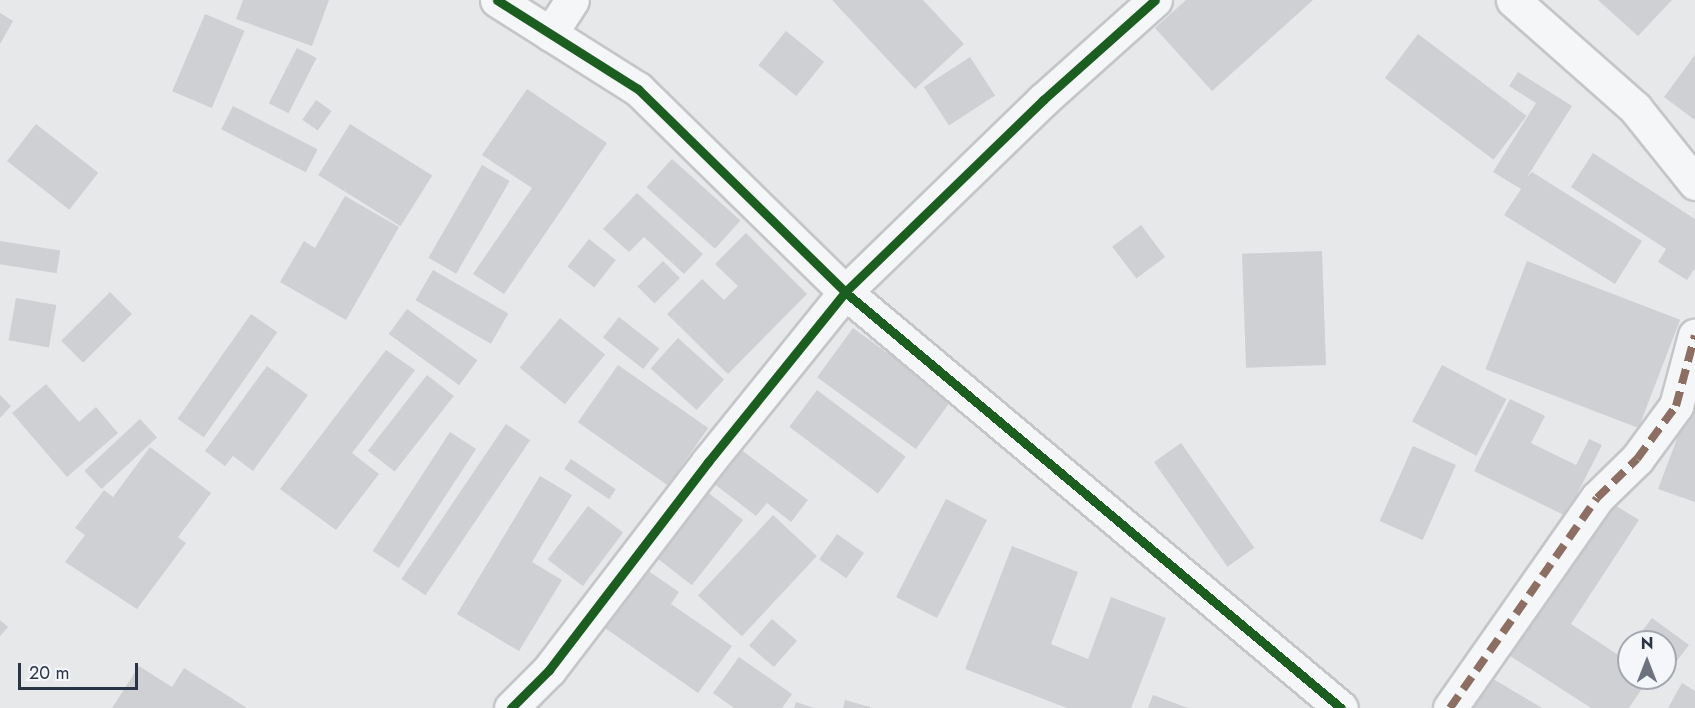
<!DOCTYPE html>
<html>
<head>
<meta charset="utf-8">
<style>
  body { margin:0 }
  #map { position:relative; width:1695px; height:708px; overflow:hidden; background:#e6e8ea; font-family:Jost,sans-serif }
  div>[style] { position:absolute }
  .building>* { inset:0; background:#ced0d3; transform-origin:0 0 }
  .roads { filter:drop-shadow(2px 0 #c4c6c8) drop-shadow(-2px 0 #c4c6c8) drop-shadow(0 2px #c4c6c8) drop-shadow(0 -2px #c4c6c8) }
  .street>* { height:33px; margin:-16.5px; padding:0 16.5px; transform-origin:16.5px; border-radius:16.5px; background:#f5f6f7 }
  .quiet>* { height:8px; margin-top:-4px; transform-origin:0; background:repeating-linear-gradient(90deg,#8d6e63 0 15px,transparent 0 23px) }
  .cycleway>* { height:9px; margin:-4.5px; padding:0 4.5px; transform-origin:4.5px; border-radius:4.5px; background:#1b5e20 }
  span { translate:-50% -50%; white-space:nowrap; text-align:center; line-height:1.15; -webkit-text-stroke:5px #f4f6f9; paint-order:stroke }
  .north { position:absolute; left:1617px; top:630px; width:60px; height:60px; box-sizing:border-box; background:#f4f6f9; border:2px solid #a4a8b1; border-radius:50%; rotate:0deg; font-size:16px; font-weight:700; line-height:24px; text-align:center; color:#2b3445 }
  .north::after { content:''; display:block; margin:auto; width:21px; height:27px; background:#6c737f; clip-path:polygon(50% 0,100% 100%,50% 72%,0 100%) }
  .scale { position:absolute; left:18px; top:663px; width:120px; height:27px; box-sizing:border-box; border:3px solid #2b3445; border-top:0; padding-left:8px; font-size:18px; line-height:21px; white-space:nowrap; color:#2b3445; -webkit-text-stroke:4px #f4f6f9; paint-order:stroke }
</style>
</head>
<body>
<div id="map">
  <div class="building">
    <div style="clip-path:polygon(243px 0,329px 0,312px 46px,236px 19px)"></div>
    <div style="clip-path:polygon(832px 0,923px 0,964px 44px,915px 89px)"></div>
    <div style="clip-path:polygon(1186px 0,1313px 0,1212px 91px,1155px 28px)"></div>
    <div style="clip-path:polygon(1598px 0,1672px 0,1638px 36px)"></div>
    <div style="clip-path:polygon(0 13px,13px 21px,0 44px)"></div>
    <div style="left:205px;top:14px;width:43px;height:84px;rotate:23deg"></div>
    <div style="left:786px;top:31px;width:49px;height:44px;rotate:39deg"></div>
    <div style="left:1418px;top:34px;width:136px;height:55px;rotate:37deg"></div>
    <div style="left:297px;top:48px;width:22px;height:62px;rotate:27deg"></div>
    <div style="clip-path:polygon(1695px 55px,1695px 120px,1664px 97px)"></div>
    <div style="left:970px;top:57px;width:46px;height:55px;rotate:57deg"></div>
    <div style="clip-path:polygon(1518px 72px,1572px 106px,1527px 177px,1532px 172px,1642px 241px,1615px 284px,1504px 215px,1521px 189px,1493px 172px,1536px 103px,1509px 86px)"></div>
    <div style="clip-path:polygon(527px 89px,607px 143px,504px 294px,473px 274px,532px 188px,482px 155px)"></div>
    <div style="left:316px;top:100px;width:19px;height:24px;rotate:35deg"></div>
    <div style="left:233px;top:106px;width:95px;height:26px;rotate:27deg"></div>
    <div style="left:36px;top:124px;width:79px;height:47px;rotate:38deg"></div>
    <div style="left:350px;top:124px;width:97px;height:60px;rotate:32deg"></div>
    <div style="clip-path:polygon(1593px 153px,1695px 219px,1695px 268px,1687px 280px,1658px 262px,1666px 249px,1571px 187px)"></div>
    <div style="left:672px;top:159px;width:92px;height:38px;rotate:42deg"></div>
    <div style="left:482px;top:165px;width:32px;height:107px;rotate:30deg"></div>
    <div style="clip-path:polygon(637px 193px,703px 254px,684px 274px,644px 237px,629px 252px,603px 229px)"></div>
    <div style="clip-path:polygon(345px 196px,399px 227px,346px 320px,280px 282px,304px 241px,315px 248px)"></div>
    <div style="left:1141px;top:225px;width:40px;height:36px;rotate:53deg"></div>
    <div style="clip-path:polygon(746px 233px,807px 294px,728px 374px,667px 314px,702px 279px,724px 300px,738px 286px,715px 264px)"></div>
    <div style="left:589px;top:239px;width:34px;height:35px;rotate:38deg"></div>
    <div style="left:0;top:241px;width:61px;height:23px;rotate:9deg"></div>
    <div style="left:1322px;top:251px;width:114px;height:80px;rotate:88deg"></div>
    <div style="left:663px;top:261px;width:24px;height:36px;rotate:45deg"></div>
    <div style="left:1527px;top:261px;width:164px;height:116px;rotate:21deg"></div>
    <div style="left:433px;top:270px;width:87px;height:35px;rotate:30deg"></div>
    <div style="left:110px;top:292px;width:31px;height:69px;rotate:45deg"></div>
    <div style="left:16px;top:298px;width:41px;height:43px;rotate:10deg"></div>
    <div style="left:407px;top:309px;width:87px;height:31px;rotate:36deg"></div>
    <div style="left:251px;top:314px;width:32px;height:128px;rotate:35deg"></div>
    <div style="left:619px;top:317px;width:51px;height:26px;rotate:38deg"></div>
    <div style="left:560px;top:318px;width:58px;height:64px;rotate:39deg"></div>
    <div style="left:853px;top:328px;width:122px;height:61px;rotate:36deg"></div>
    <div style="left:678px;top:338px;width:62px;height:41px;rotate:42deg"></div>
    <div style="clip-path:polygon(386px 350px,415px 370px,352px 453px,379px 474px,336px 530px,280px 489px)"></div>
    <div style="left:618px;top:365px;width:110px;height:70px;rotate:35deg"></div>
    <div style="left:1442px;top:365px;width:73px;height:64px;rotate:28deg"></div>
    <div style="clip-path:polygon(267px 366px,308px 395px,253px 471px,233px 456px,225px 466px,205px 451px)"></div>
    <div style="left:427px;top:375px;width:34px;height:96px;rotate:38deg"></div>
    <div style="clip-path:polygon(46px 384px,79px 422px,96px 407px,118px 433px,67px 477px,12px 413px)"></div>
    <div style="left:817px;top:390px;width:111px;height:46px;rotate:37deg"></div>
    <div style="clip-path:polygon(1695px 391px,1695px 502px,1658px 489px)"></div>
    <div style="clip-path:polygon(0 395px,11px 406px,0 418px)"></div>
    <div style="clip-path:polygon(1510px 399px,1545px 416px,1531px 443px,1576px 465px,1589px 439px,1602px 445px,1566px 516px,1474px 471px)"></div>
    <div style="left:140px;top:419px;width:25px;height:76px;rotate:47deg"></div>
    <div style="left:506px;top:424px;width:29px;height:187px;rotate:34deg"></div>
    <div style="left:450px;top:432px;width:31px;height:142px;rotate:33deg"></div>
    <div style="left:1181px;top:443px;width:128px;height:33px;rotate:55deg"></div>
    <div style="left:1413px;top:446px;width:47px;height:82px;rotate:24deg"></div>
    <div style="clip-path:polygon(150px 447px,211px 493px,178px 537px,186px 543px,137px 609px,65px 562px,85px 535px,75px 528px,104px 490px,113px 497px)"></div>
    <div style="clip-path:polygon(740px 449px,808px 500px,791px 522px,767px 503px,756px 516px,713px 483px)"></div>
    <div style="left:571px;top:459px;width:54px;height:12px;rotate:34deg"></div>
    <div style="clip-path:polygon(540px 476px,572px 495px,532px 562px,562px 580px,519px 651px,457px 614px)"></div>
    <div style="left:706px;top:491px;width:47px;height:83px;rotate:38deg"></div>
    <div style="left:946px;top:499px;width:46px;height:110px;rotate:27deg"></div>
    <div style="clip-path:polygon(1605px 499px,1639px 520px,1571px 624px,1629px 662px,1629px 678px,1649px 678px,1629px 708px,1591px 708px,1504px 652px)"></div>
    <div style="left:588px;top:506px;width:44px;height:67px;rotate:37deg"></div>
    <div style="left:773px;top:515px;width:60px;height:110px;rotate:43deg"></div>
    <div style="left:837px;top:534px;width:33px;height:31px;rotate:35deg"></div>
    <div style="clip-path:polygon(1012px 546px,1078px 572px,1051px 644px,1088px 659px,1111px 597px,1166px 618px,1131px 708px,1067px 708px,965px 669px)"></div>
    <div style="clip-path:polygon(647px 570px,679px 592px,671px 604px,732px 646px,698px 693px,605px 628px)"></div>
    <div style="clip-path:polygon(1652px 618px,1689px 645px,1669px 671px,1665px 668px,1665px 642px,1634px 642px)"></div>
    <div style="left:772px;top:619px;width:33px;height:35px;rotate:41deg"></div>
    <div style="clip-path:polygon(0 620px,8px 627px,0 636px)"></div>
    <div style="clip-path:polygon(739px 657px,792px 694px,782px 708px,734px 708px,713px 693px)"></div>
    <div style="clip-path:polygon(139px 666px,172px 687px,184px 668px,247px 708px,112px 708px)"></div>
    <div style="clip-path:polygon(1485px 674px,1542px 708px,1464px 708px)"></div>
    <div style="clip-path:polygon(1682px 683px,1695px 691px,1695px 708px,1668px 708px)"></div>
    <div style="clip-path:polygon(1153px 695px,1188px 708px,1148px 708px)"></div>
    <div style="clip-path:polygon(845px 700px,870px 707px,870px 708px,843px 708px)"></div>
    <div style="clip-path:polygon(796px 702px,814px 708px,794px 708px)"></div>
  </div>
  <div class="roads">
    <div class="street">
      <div style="left:497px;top:0;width:167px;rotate:32.3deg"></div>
      <div style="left:638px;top:89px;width:290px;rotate:44.4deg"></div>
      <div style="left:845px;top:292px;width:647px;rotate:39.99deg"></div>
      <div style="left:1513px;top:0;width:163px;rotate:41.5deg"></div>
      <div style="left:1635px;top:108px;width:96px;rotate:51.3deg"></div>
      <div style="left:550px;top:34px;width:40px;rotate:-57.1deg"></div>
      <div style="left:511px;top:708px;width:54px;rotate:-45deg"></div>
      <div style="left:549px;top:670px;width:262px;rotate:-52.6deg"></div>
      <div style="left:708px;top:462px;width:218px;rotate:-51.1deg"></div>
      <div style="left:845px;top:292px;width:276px;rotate:-44.1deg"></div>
      <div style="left:1043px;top:100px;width:150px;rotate:-41.8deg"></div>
      <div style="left:1450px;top:708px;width:256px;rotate:-55deg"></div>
      <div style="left:1597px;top:498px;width:56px;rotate:-44.3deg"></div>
      <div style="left:1637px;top:459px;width:66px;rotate:-53.7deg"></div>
      <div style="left:1676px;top:406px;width:73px;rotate:-75deg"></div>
    </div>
  </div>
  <div class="quiet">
    <div style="left:1450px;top:708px;width:256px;rotate:-55deg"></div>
    <div style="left:1597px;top:498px;width:56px;rotate:-44.3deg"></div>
    <div style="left:1637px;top:459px;width:66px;rotate:-53.7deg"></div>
    <div style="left:1676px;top:406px;width:73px;rotate:-75deg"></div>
  </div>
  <div class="cycleway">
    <div style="left:497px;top:0;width:167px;rotate:32.3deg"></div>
    <div style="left:638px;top:89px;width:290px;rotate:44.4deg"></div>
    <div style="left:845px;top:292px;width:647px;rotate:39.99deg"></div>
    <div style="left:511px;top:708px;width:54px;rotate:-45deg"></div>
    <div style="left:549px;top:670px;width:262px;rotate:-52.6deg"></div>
    <div style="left:708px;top:462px;width:218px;rotate:-51.1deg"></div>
    <div style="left:845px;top:292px;width:276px;rotate:-44.1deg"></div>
    <div style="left:1043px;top:100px;width:150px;rotate:-41.8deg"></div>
  </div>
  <div class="north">N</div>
  <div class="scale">20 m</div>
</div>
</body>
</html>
